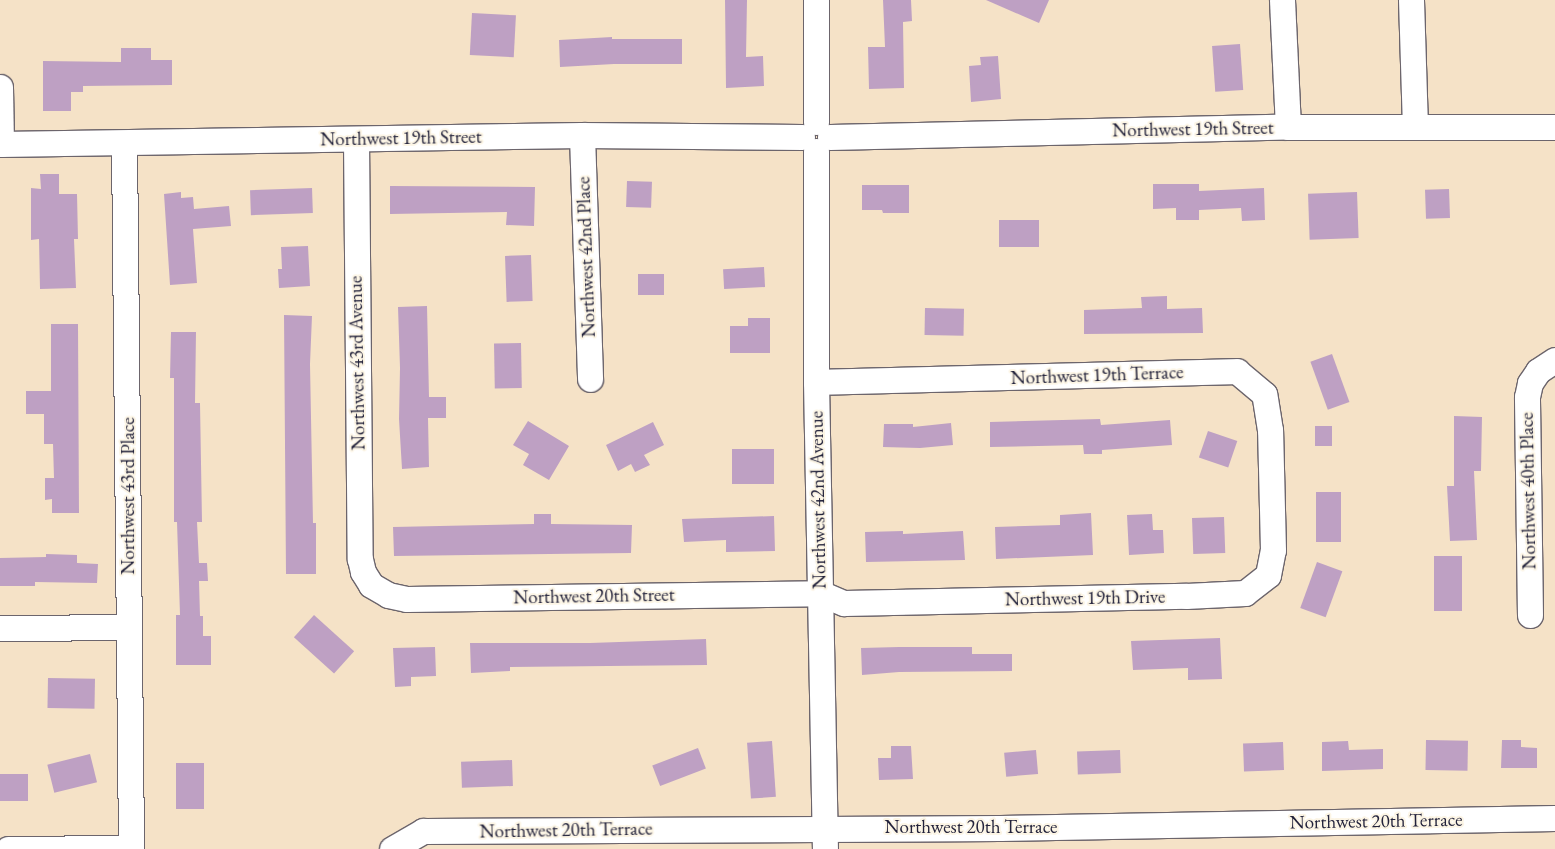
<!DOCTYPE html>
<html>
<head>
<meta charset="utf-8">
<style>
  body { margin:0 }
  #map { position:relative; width:1555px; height:849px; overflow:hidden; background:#f5e2c7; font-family:"EB Garamond",serif }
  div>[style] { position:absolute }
  .building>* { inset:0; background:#bea0c3; transform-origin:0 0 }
  .roads { filter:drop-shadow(1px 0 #6c656c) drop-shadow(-1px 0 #6c656c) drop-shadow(0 1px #6c656c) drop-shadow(0 -1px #6c656c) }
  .minor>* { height:25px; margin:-12.5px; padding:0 12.5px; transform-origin:12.5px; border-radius:12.5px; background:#fff }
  span { translate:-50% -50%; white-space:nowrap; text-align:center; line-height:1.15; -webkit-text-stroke:4px #fcf5e5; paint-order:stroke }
  .street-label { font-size:19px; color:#22223b }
</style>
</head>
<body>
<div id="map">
  <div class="building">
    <div style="clip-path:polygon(725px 0,747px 0,746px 57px,763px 56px,764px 86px,726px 88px)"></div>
    <div style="clip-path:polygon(883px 0,911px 0,912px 21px,903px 22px,904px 88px,869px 89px,868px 47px,885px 47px)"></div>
    <div style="clip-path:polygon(986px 0,1049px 0,1039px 23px)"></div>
    <div style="left:472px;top:13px;width:44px;height:42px;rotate:3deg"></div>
    <div style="clip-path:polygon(612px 37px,612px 39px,682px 39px,682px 64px,614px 64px,560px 67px,559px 40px)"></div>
    <div style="left:1240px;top:44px;width:46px;height:28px;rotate:86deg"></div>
    <div style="clip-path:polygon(121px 48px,151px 48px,151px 60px,172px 60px,172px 85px,83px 86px,83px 92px,71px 92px,71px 111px,43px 111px,43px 61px,121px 62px)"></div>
    <div style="clip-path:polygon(998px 56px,1001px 99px,971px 102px,969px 66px,981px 65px,980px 57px)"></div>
    <div style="clip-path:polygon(40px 174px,59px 174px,59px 194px,77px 194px,78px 239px,74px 239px,76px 288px,40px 289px,39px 239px,31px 240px,31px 188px,41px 189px)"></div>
    <div style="left:627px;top:181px;width:25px;height:26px;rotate:2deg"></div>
    <div style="clip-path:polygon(1153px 184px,1199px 184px,1199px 191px,1264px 188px,1265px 220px,1242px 221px,1241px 208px,1199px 210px,1199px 220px,1176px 220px,1176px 208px,1153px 209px)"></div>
    <div style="clip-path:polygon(862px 185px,909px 185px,909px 213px,883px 213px,882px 210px,862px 210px)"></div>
    <div style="clip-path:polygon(390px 186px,535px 187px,534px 226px,506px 225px,507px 212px,390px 214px)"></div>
    <div style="left:312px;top:188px;width:25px;height:62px;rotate:88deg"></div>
    <div style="left:1449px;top:189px;width:29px;height:24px;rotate:88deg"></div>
    <div style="clip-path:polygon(181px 192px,181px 198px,193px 197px,194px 209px,229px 206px,231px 226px,193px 229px,197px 283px,170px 285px,164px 194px)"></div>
    <div style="left:1357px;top:192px;width:46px;height:49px;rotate:88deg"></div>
    <div style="left:999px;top:220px;width:40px;height:27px"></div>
    <div style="clip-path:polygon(308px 246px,310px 286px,279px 288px,278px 269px,282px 269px,281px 247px)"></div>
    <div style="left:531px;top:255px;width:46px;height:26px;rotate:88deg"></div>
    <div style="left:764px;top:267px;width:20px;height:41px;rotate:87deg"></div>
    <div style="left:638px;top:274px;width:26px;height:21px"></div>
    <div style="clip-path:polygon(1167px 296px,1167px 309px,1202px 308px,1203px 333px,1084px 334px,1084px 310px,1142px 308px,1141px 297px)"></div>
    <div style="clip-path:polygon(427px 306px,429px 397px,446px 397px,446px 418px,428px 418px,429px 467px,402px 469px,399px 419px,400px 368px,398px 307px)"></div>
    <div style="left:925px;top:308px;width:39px;height:27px;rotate:1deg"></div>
    <div style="clip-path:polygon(284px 315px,312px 316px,310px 364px,313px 523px,316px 523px,316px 574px,286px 574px)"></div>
    <div style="clip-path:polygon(748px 318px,770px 318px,770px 353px,730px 353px,730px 326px,748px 326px)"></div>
    <div style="clip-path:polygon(51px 324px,78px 324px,79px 513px,52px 513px,52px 499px,45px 500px,45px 478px,54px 478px,53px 444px,44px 444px,44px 414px,26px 414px,26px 391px,51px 391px)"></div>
    <div style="clip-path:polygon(171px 332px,196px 332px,195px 403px,200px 403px,202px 522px,197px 522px,199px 563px,207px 563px,208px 581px,199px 581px,200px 616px,203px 616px,203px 636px,211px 636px,211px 665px,176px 665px,176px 615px,180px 615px,177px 522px,174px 522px,174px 378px,170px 378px)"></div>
    <div style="left:521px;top:343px;width:45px;height:27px;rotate:89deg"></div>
    <div style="left:1332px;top:354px;width:51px;height:23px;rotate:70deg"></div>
    <div style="clip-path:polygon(1454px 416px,1482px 417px,1481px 471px,1474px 471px,1477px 540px,1450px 541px,1447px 486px,1454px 486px)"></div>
    <div style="clip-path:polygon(1100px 419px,1101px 425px,1170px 420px,1172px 445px,1102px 450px,1102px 454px,1084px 454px,1083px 445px,990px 447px,990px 422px)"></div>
    <div style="clip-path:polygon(528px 421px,569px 446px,549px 480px,523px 465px,529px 454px,513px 445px)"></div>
    <div style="clip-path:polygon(653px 422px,664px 445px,644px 455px,650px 465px,635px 472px,631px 464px,618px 471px,606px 445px)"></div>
    <div style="clip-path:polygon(951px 423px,953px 445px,920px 448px,883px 447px,884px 424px,913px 424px,913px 427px)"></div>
    <div style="left:1315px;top:426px;width:17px;height:20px"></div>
    <div style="left:1208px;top:431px;width:31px;height:28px;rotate:19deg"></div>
    <div style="left:732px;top:449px;width:42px;height:35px"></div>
    <div style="left:1316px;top:492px;width:25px;height:50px"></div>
    <div style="clip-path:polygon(1091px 513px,1093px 555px,996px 559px,995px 527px,1060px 525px,1060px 515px)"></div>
    <div style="clip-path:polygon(534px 514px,551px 514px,551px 524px,632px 525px,631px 553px,394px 556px,393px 527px,534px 524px)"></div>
    <div style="clip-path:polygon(1152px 514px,1153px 530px,1163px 530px,1164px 553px,1129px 555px,1127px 515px)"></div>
    <div style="clip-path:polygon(774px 516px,775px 551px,726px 552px,726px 540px,684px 542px,682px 519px)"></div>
    <div style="left:1224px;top:517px;width:36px;height:32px;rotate:88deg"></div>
    <div style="clip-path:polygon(903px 531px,903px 534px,963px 531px,965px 560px,866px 562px,865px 532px)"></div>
    <div style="clip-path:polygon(46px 554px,77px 555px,77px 563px,98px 564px,97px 583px,35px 582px,35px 586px,0 586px,0 558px,46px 557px)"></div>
    <div style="left:1434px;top:556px;width:28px;height:55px"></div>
    <div style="left:1317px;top:562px;width:27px;height:49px;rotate:20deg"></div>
    <div style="left:314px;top:615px;width:54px;height:30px;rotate:42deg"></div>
    <div style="clip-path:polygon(1220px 638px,1222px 679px,1188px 680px,1188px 668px,1133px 670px,1131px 641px)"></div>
    <div style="clip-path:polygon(706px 639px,707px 665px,510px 667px,510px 671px,471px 673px,470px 643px,590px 643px)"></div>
    <div style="clip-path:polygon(435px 647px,436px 676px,411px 677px,411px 686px,395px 687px,393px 648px)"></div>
    <div style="clip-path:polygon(899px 647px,972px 647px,972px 654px,1012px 654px,1012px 671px,899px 672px,862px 675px,861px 648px)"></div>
    <div style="left:48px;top:678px;width:47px;height:30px;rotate:1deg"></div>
    <div style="left:1426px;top:740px;width:42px;height:30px;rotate:1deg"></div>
    <div style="clip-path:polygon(1502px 740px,1521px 740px,1521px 747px,1537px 748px,1537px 768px,1501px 768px)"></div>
    <div style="left:772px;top:741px;width:56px;height:25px;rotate:86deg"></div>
    <div style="clip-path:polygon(1348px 741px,1349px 750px,1383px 749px,1383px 769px,1322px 771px,1322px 742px)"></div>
    <div style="left:1283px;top:742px;width:28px;height:40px;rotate:88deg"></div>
    <div style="clip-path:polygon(891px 746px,911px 746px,913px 779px,879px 780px,878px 758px,891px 758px)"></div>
    <div style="left:698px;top:748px;width:22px;height:49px;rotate:69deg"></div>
    <div style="left:1036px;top:750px;width:24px;height:32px;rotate:85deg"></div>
    <div style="left:1120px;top:750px;width:23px;height:43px;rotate:88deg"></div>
    <div style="left:90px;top:754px;width:29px;height:44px;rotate:76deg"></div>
    <div style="left:512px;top:760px;width:26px;height:51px;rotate:88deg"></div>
    <div style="left:176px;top:763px;width:28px;height:46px"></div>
    <div style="left:0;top:774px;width:28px;height:27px"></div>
  </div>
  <div class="roads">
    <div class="minor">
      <div style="left:1282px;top:0;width:127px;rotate:87.3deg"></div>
      <div style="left:1411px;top:0;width:126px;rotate:88.2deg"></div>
      <div style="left:0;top:87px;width:57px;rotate:89deg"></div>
      <div style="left:816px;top:122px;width:122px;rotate:-90deg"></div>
      <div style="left:582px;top:135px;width:244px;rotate:88.1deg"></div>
      <div style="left:830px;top:137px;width:458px;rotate:-1.3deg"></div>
      <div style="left:1288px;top:127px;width:267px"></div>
      <div style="left:356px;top:139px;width:420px;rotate:89.5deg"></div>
      <div style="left:360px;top:559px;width:13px;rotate:77deg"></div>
      <div style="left:363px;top:572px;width:15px;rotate:58deg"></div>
      <div style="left:371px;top:585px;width:20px;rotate:30deg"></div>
      <div style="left:388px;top:595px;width:19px;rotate:12deg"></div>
      <div style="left:407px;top:599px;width:413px;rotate:-0.8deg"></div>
      <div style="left:820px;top:593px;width:26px;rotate:23deg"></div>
      <div style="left:844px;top:603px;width:342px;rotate:-1.2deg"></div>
      <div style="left:1186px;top:596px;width:59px;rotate:-2.9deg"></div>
      <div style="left:1245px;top:593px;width:29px;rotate:-38deg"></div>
      <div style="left:1268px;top:575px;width:25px;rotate:-79deg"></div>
      <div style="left:1273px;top:550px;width:120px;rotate:-91.4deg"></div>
      <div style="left:1270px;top:430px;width:36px;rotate:-99deg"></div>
      <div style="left:1264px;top:394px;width:35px;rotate:-140deg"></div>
      <div style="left:1237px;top:371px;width:421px;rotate:178.5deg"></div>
      <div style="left:124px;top:143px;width:706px;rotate:89.43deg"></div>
      <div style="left:0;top:144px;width:582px;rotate:-0.89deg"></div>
      <div style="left:582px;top:135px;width:220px;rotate:0.5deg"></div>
      <div style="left:816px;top:151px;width:231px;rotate:90deg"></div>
      <div style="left:816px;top:382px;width:467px;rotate:88.9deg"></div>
      <div style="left:1530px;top:615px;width:218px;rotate:-90.8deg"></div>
      <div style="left:1527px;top:397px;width:14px;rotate:-78deg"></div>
      <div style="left:1530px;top:383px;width:14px;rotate:-56deg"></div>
      <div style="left:1538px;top:371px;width:20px;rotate:-33deg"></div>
      <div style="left:0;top:628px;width:129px;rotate:-0.4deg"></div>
      <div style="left:8px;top:849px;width:123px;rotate:-0.5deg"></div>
      <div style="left:392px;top:849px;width:36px;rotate:-30deg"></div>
      <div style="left:423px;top:831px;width:577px;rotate:-0.3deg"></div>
      <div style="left:1000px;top:828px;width:555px;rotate:-1.03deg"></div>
    </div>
  </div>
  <div class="street-label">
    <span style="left:1193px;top:129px;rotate:-1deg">Northwest 19th Street</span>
    <span style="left:401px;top:138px;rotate:-1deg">Northwest 19th Street</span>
    <span style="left:586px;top:257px;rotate:-92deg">Northwest 42nd Place</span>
    <span style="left:357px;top:363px;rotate:-91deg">Northwest 43rd Avenue</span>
    <span style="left:1097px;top:375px;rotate:-2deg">Northwest 19th Terrace</span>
    <span style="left:1528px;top:491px;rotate:-91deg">Northwest 40th Place</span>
    <span style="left:128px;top:496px;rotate:-90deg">Northwest 43rd Place</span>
    <span style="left:818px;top:500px;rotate:-91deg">Northwest 42nd Avenue</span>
    <span style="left:594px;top:596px;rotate:-1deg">Northwest 20th Street</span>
    <span style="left:1085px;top:598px;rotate:-1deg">Northwest 19th Drive</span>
    <span style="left:1376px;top:821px;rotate:-1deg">Northwest 20th Terrace</span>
    <span style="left:971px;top:827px">Northwest 20th Terrace</span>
    <span style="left:566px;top:830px;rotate:-1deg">Northwest 20th Terrace</span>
  </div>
</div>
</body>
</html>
